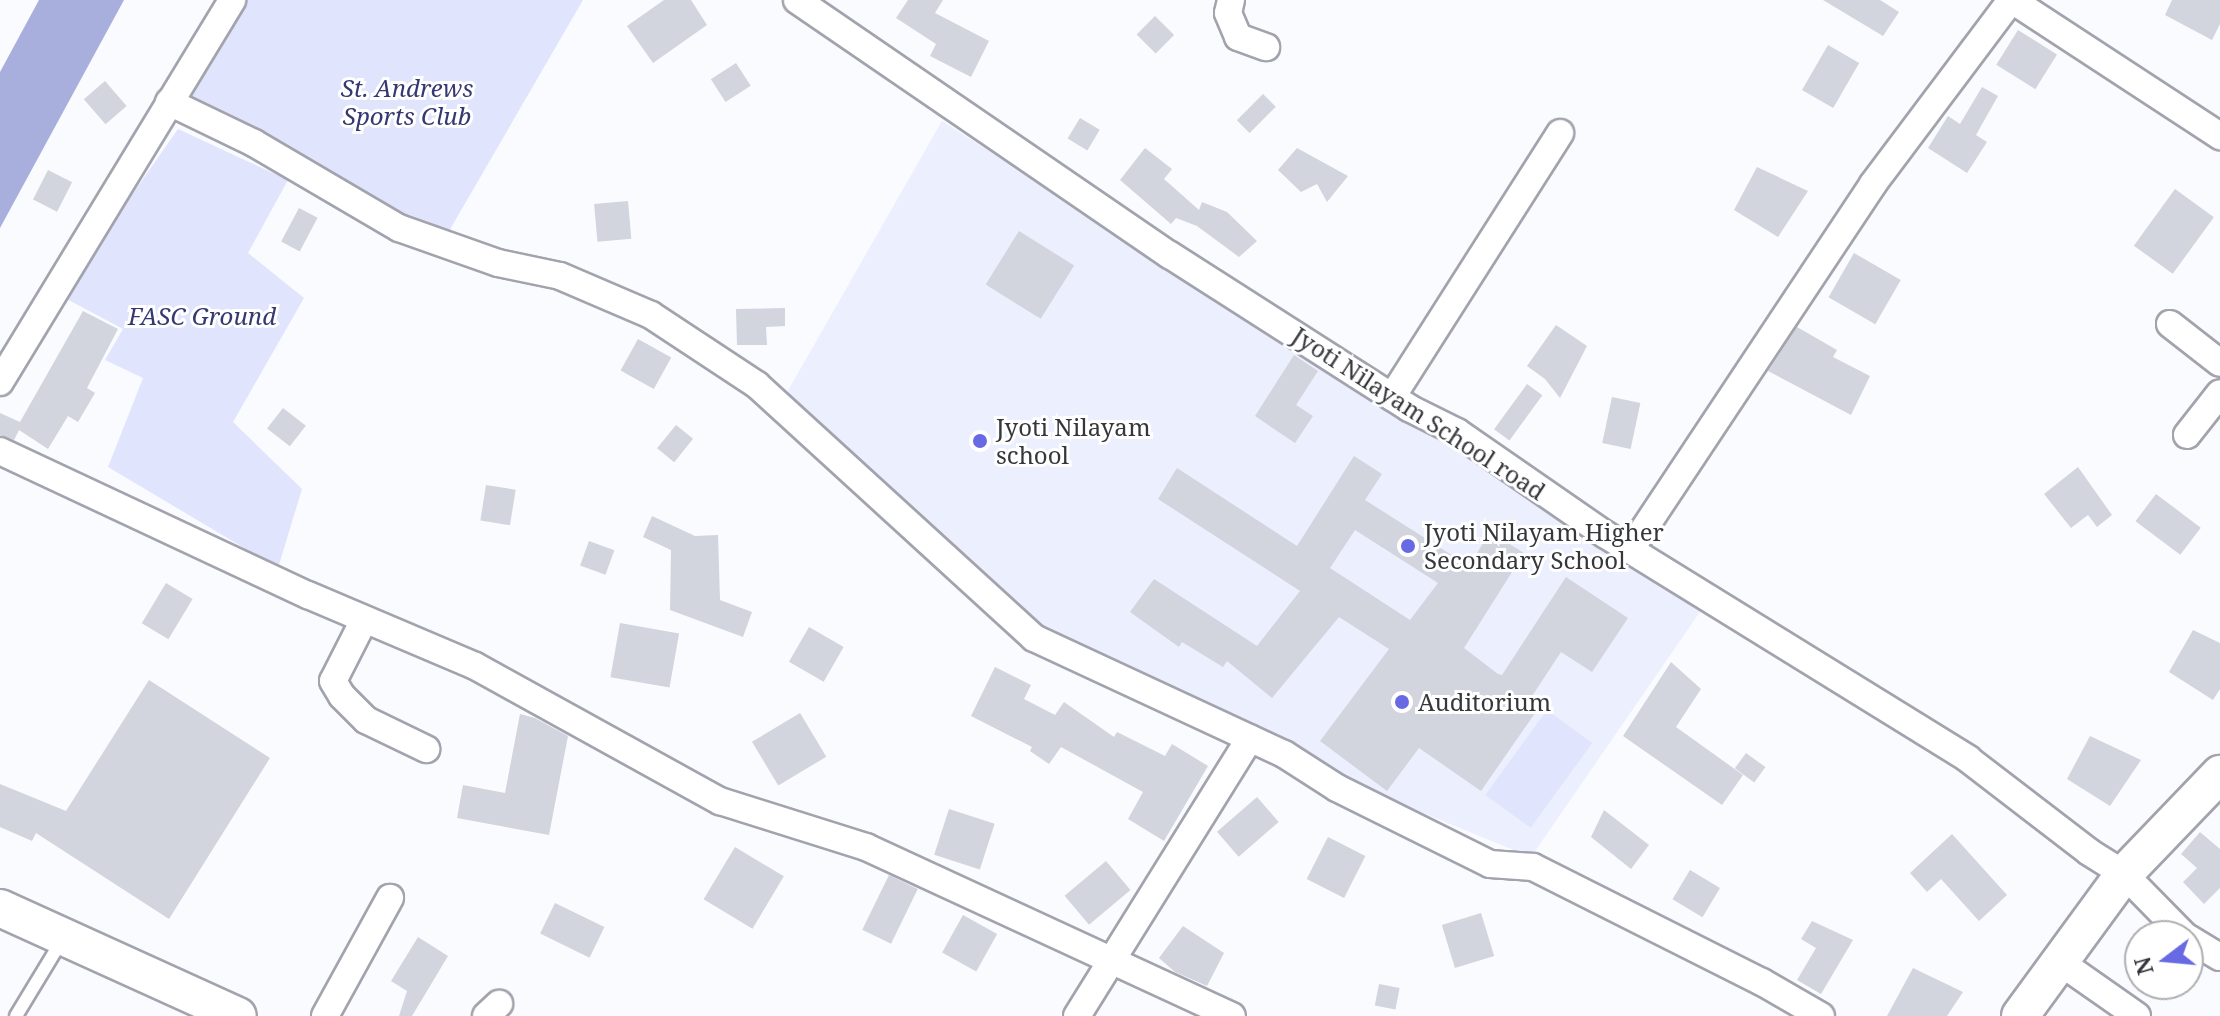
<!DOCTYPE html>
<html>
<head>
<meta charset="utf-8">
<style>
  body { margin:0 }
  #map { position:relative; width:2220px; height:1016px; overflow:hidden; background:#fafbff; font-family:"Noto Serif",serif }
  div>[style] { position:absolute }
  .built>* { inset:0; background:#eceffd }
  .green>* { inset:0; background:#e0e4fd; transform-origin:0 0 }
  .water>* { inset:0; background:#a8afdd }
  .building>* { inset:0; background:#d2d4de; transform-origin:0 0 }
  .roads { filter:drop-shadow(2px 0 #a2a3ad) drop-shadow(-2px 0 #a2a3ad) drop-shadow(0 2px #a2a3ad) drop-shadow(0 -2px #a2a3ad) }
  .service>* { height:12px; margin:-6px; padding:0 6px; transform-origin:6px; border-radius:6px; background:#fff }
  .minor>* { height:26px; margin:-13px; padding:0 13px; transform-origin:13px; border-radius:13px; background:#fff }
  .secondary>* { height:36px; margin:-18px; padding:0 18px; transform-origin:18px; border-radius:18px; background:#fff }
  .dots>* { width:22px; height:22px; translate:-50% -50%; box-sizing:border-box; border:4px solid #fff; border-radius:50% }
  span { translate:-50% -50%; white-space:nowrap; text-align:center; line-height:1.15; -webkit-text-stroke:6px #fff; paint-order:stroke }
  .park-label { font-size:24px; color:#353972; font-style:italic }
  .street-label { font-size:24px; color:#36373b }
  .poi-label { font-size:24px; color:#36373b }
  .left { translate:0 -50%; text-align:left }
  .north { position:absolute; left:2124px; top:920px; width:80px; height:80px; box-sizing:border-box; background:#fff; border:2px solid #afafb1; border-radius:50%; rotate:254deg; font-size:22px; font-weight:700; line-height:32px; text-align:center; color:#36373b }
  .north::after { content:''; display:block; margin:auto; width:28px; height:36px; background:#686ae4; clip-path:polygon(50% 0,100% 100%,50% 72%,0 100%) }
</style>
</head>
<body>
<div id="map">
  <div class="built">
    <div style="clip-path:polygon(942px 121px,1704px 606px,1531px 857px,1396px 802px,1032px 622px,785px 396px)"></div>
  </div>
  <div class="green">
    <div style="clip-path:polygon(243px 0,583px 0,445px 238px,185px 96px)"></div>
    <div style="clip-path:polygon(178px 129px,288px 180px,248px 253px,304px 298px,233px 422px,302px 489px,278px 568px,108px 467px,143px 378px,105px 360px,123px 329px,61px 296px)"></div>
    <div style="left:1547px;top:710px;width:56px;height:105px;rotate:36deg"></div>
  </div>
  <div class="water">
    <div style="clip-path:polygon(39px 0,124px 0,0 228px,0 72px)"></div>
  </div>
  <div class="building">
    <div style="clip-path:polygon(664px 0,691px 0,707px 25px,653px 63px,627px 26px)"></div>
    <div style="clip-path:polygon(908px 0,943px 0,935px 13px,989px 41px,971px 77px,930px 56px,936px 44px,896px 18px)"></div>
    <div style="clip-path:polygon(1823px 0,1880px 0,1899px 12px,1883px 36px)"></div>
    <div style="clip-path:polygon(2172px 0,2220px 0,2220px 24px,2212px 40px,2165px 15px)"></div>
    <div style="left:1155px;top:16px;width:27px;height:26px;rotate:45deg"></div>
    <div style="left:2018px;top:30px;width:46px;height:41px;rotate:32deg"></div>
    <div style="left:1828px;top:45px;width:36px;height:52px;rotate:30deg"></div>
    <div style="left:736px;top:63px;width:27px;height:30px;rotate:57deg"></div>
    <div style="left:105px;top:81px;width:33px;height:28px;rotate:49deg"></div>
    <div style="clip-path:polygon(1982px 87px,1998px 96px,1976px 135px,1987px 142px,1967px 173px,1928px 148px,1948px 116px,1960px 124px)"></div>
    <div style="left:1263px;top:94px;width:18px;height:37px;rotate:45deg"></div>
    <div style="left:1080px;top:118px;width:23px;height:24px;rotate:31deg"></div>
    <div style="clip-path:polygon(1145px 148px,1172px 169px,1164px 179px,1199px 210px,1202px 202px,1227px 212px,1257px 241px,1239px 257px,1197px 226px,1176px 218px,1171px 224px,1120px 180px)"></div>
    <div style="clip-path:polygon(1297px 148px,1348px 176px,1327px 202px,1317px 184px,1301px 192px,1278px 170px)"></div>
    <div style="clip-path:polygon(1757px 167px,1808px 191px,1778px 237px,1734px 210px)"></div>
    <div style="left:48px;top:170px;width:27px;height:33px;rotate:27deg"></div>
    <div style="left:2175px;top:189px;width:48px;height:70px;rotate:36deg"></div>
    <div style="left:628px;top:201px;width:38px;height:34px;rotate:85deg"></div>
    <div style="left:299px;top:208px;width:21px;height:38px;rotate:28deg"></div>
    <div style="left:1019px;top:231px;width:65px;height:63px;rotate:32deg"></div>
    <div style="left:1854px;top:253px;width:54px;height:51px;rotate:30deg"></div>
    <div style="clip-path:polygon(785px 308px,785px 326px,766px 327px,767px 345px,737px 345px,736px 309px)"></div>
    <div style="clip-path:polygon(83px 311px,118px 329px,87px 388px,95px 393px,78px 422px,68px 416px,48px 449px,19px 430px,14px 440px,0 435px,0 413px,20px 422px)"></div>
    <div style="clip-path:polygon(1556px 325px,1587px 346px,1560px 398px,1545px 379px,1527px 366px)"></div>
    <div style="clip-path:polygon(1797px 327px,1837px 350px,1833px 357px,1870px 376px,1851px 415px,1768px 371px)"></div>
    <div style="left:638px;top:339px;width:38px;height:36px;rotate:29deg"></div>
    <div style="clip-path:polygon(1294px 355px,1318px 371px,1296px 405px,1313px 416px,1295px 443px,1255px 416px)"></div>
    <div style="left:1527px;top:384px;width:19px;height:56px;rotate:36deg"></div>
    <div style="left:1612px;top:397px;width:29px;height:47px;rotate:12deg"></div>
    <div style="left:283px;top:408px;width:29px;height:26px;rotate:38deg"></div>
    <div style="left:676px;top:425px;width:22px;height:30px;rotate:39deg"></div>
    <div style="clip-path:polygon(evenodd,1354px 456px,1382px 474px,1365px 500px,1469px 566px,1490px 532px,1524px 553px,1464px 648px,1498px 674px,1502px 675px,1566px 577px,1628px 618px,1592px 672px,1561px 652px,1532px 696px,1542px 703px,1481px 791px,1419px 748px,1387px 791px,1320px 741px,1389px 649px,1339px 617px,1272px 698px,1227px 661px,1223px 667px,1182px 642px,1179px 647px,1130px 612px,1154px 579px,1257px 646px,1300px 591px,1158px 499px,1177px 468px,1297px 546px,1354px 456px,1355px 530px,1438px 583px,1410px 620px,1330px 568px,1355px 530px)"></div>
    <div style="clip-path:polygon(2078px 467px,2112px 515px,2097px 527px,2088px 515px,2071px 528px,2044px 494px)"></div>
    <div style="left:486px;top:485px;width:30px;height:36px;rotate:9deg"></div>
    <div style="left:2156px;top:494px;width:56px;height:34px;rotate:37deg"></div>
    <div style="clip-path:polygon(652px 516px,695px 536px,718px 535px,720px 600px,752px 612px,743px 637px,670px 610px,671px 550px,643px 537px)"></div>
    <div style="left:589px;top:541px;width:27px;height:26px;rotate:20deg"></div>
    <div style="left:166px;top:583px;width:31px;height:47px;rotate:31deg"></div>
    <div style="left:620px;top:623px;width:60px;height:55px;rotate:10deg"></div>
    <div style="left:809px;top:627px;width:40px;height:40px;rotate:30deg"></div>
    <div style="clip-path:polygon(2193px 630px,2220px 643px,2220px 689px,2213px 700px,2169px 672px)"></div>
    <div style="clip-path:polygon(1671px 662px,1701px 689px,1676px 727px,1743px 775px,1722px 805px,1623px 736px)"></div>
    <div style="clip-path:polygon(995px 667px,1031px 685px,1024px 699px,1055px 715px,1064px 702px,1114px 737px,1117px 732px,1165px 756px,1172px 744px,1208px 766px,1164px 841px,1128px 819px,1143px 792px,1061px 747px,1049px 764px,1030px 751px,1032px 747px,971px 716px)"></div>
    <div style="clip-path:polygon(149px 680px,270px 758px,169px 919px,36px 833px,32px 841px,0 827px,0 784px,66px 811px)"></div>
    <div style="left:800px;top:713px;width:51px;height:56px;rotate:59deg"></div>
    <div style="clip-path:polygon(520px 714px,535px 718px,568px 736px,549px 835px,457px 818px,463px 785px,505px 793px)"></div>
    <div style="clip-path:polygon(2090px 736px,2141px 760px,2110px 806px,2067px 779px)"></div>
    <div style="left:1746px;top:753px;width:24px;height:19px;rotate:36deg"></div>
    <div style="left:1257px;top:797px;width:33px;height:53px;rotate:49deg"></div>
    <div style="left:949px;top:809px;width:48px;height:48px;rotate:18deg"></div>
    <div style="clip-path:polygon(1604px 810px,1649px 845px,1631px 869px,1591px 837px)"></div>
    <div style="clip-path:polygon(2200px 832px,2220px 849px,2220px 888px,2204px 904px,2183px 882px,2197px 868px,2181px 854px)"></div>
    <div style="clip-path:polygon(1952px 834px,2007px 895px,1979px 921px,1941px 879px,1927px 892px,1910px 873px)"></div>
    <div style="left:1328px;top:837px;width:42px;height:47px;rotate:27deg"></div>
    <div style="left:735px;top:847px;width:57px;height:61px;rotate:31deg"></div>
    <div style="left:1106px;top:861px;width:38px;height:54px;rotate:50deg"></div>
    <div style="left:1690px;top:870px;width:35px;height:34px;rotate:31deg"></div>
    <div style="left:889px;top:875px;width:32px;height:61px;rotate:26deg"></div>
    <div style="left:555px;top:903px;width:55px;height:34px;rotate:26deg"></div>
    <div style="left:1481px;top:913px;width:45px;height:41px;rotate:73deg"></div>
    <div style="left:963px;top:915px;width:39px;height:43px;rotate:29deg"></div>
    <div style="clip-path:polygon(1812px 921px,1853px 940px,1821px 994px,1797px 980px,1816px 948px,1801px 939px)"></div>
    <div style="clip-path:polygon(1183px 926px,1224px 953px,1207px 986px,1175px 972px,1159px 958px)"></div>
    <div style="clip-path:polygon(418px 937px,448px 956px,412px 1016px,399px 1016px,407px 991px,391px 981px)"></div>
    <div style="clip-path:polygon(1913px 968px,1963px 992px,1947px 1016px,1887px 1016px)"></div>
    <div style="left:1379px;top:984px;width:21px;height:22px;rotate:11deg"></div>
  </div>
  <div class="roads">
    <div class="service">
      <div style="left:16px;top:1016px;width:89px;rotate:-58.8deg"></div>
    </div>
    <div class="minor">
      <div style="left:797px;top:0;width:452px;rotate:34.4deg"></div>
      <div style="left:1170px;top:255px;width:284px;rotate:32.6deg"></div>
      <div style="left:1409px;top:408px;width:54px;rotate:26.6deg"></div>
      <div style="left:1457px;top:432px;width:181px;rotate:34.7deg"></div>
      <div style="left:1606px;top:535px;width:426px;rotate:31.7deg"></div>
      <div style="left:1968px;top:759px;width:153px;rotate:37.5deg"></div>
      <div style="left:2089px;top:852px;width:41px;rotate:32.2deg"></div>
      <div style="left:2124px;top:874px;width:87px;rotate:45.5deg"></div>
      <div style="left:1231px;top:0;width:13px;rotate:103deg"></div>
      <div style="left:1228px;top:13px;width:26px;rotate:67deg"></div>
      <div style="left:1238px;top:37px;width:30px;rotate:20deg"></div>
      <div style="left:2012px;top:0;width:249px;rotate:33.2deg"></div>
      <div style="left:169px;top:102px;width:94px;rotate:25.8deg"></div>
      <div style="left:254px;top:143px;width:168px;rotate:30.4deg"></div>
      <div style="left:399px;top:228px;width:105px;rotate:19.5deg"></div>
      <div style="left:498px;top:263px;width:63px;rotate:11.8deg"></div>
      <div style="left:560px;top:276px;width:99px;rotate:23.2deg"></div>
      <div style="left:651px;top:315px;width:127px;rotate:33.4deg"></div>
      <div style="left:757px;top:385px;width:375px;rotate:42.4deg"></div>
      <div style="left:1034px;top:638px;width:276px;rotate:24.9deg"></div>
      <div style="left:1284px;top:754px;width:63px;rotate:32.7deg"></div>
      <div style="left:1337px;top:788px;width:171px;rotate:26.4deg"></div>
      <div style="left:1490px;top:864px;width:43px;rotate:4deg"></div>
      <div style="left:1533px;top:867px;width:256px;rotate:26.7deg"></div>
      <div style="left:1762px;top:982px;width:68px;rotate:30deg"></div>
      <div style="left:2170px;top:324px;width:63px;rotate:38deg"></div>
      <div style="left:0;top:382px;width:447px;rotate:-58.7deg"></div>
      <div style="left:1392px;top:397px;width:313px;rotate:-57.5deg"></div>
      <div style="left:2187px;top:435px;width:53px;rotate:-51.8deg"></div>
      <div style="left:0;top:451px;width:340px;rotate:25.1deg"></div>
      <div style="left:308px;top:595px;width:181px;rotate:23deg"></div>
      <div style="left:475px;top:666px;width:280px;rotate:28.9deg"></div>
      <div style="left:720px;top:801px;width:153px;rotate:17.5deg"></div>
      <div style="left:866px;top:847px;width:403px;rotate:24.8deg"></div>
      <div style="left:1630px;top:550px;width:439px;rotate:-56.4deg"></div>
      <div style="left:1873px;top:184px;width:230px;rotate:-53.1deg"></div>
      <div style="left:364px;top:620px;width:68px;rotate:116.9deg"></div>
      <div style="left:333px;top:681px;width:17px;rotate:59deg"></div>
      <div style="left:342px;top:696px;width:34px;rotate:45deg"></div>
      <div style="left:366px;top:720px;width:67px;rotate:25.8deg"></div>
      <div style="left:2188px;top:938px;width:37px;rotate:31deg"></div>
      <div style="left:2060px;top:962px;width:94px;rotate:35deg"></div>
      <div style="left:325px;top:1016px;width:135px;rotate:-61.2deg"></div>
      <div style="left:486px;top:1016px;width:18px;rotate:-43deg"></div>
      <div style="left:1077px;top:1016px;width:327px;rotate:-58.1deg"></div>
    </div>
    <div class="secondary">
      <div style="left:0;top:908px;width:261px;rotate:24.4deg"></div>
      <div style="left:2020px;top:1016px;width:176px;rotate:-53.8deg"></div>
      <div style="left:2124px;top:874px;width:139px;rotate:-46.2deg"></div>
    </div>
  </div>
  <div class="dots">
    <div style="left:980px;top:441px;background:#686ae4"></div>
    <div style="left:1408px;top:546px;background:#686ae4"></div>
    <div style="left:1402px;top:702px;background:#686ae4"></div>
  </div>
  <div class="park-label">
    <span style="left:407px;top:102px">St. Andrews<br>Sports Club</span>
    <span style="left:202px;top:316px">FASC Ground</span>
  </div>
  <div class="street-label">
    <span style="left:1419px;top:413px;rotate:33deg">Jyoti Nilayam School road</span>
  </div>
  <div class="poi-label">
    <span class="left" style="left:996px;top:441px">Jyoti Nilayam<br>school</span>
    <span class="left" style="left:1424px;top:546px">Jyoti Nilayam Higher<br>Secondary School</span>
    <span class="left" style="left:1418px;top:702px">Auditorium</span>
  </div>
  <div class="north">N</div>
</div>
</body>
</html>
